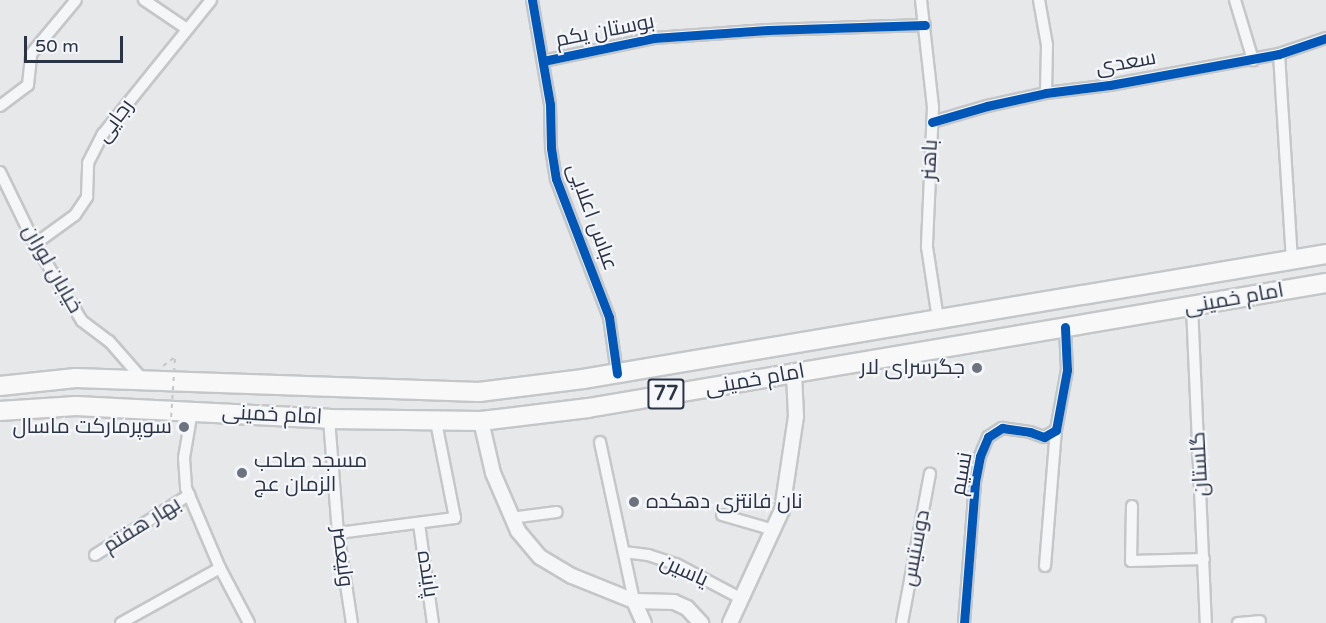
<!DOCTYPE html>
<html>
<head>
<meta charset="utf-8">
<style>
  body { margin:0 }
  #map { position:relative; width:1326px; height:623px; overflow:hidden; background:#e6e8ea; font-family:"Varela Round",Cairo,sans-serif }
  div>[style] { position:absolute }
  .path>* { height:2px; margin-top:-1px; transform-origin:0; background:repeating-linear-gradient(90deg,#c5c6ca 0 4.5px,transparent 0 9px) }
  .roads { filter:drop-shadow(2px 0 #c4c6c8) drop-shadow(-2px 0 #c4c6c8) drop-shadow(0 2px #c4c6c8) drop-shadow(0 -2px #c4c6c8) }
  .minor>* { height:10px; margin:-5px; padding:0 5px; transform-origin:5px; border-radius:5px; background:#f5f6f7 }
  .tertiary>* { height:14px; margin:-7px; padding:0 7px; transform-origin:7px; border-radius:7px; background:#f5f6f7 }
  .trunk>* { height:18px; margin:-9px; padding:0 9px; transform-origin:9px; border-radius:9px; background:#f8f8f8 }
  .path-bridge>* { height:2px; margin-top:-1px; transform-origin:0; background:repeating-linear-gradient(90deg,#c5c6ca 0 4.5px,transparent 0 9px) }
  .cycleway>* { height:9px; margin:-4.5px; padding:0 4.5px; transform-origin:4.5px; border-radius:4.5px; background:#0057b8 }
  .dots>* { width:16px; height:16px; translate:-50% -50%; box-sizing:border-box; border:3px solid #f4f6f9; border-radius:50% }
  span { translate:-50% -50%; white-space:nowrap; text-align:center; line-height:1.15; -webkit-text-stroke:4.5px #f4f6f9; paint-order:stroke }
  .shield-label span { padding:2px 4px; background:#f4f6f9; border:2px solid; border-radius:4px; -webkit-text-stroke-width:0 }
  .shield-label { font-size:20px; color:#2b3445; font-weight:700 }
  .street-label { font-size:21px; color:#2b3445 }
  .poi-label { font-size:21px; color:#2b3445 }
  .right { translate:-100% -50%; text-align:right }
  .left { translate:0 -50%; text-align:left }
  .scale { position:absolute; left:24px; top:36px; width:99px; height:27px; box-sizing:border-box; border:3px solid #2b3445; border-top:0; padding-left:8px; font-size:18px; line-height:21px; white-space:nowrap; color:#2b3445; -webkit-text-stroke:4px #f4f6f9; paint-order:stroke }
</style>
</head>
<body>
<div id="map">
  <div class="path">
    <div style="left:163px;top:366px;width:15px;rotate:-37deg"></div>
  </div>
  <div class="roads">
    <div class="minor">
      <div style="left:144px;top:0;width:52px;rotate:34deg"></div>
      <div style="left:532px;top:0;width:106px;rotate:80.2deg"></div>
      <div style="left:550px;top:104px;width:44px;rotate:88.7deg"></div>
      <div style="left:551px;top:148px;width:31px;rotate:81deg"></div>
      <div style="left:556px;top:179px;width:148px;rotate:69deg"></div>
      <div style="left:609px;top:317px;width:57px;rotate:81.9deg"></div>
      <div style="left:921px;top:0;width:108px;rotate:83.6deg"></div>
      <div style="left:933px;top:107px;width:140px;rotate:92.5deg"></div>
      <div style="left:927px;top:247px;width:73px;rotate:81.3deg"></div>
      <div style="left:1039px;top:0;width:46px;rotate:79.9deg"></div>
      <div style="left:1047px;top:45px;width:48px;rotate:91.2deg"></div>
      <div style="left:1235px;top:0;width:63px;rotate:73.3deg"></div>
      <div style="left:1279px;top:54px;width:206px;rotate:86.4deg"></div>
      <div style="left:543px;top:61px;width:113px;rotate:-11.7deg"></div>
      <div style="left:654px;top:38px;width:114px;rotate:-4deg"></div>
      <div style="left:768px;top:30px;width:157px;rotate:-1.8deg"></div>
      <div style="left:0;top:106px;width:35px;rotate:-37deg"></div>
      <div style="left:28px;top:85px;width:31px;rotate:-84deg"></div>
      <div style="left:31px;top:54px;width:70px;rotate:-50.2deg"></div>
      <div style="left:932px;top:122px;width:57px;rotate:-16.2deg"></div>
      <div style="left:987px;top:106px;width:60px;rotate:-12.4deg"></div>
      <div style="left:1046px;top:93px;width:64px;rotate:-7.1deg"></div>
      <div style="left:1110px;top:85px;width:172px;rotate:-10.4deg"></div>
      <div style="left:1279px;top:54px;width:50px;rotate:-18.8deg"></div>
      <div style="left:0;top:172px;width:80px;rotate:64.1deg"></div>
      <div style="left:35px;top:244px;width:90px;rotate:58.6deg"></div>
      <div style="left:82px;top:321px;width:34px;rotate:37deg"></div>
      <div style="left:109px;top:341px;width:53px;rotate:48.8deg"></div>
      <div style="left:35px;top:244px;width:49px;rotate:-35.9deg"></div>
      <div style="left:75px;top:215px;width:22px;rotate:-56deg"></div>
      <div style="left:87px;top:197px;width:34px;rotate:-88deg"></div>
      <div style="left:88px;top:163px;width:33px;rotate:-63deg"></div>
      <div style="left:103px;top:134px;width:172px;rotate:-51.1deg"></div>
      <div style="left:1192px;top:306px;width:317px;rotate:87.5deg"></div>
      <div style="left:192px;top:411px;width:48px;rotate:99.7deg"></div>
      <div style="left:184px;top:458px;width:30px;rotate:86deg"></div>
      <div style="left:186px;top:488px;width:87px;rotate:67deg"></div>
      <div style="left:220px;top:568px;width:62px;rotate:62.2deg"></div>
      <div style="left:329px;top:419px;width:114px;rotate:85.5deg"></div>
      <div style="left:338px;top:533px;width:91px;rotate:81.2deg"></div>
      <div style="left:600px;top:442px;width:163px;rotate:77.9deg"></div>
      <div style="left:1132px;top:506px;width:55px;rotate:91deg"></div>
      <div style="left:1131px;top:561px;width:73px;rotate:-1.6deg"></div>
      <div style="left:722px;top:515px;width:54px;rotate:16.1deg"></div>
      <div style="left:511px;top:518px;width:46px;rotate:-7.4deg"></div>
      <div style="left:419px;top:524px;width:100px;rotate:82deg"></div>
      <div style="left:338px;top:533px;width:118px;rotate:-7.3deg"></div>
      <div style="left:455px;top:518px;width:98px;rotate:-101.2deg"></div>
      <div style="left:624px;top:552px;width:24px;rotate:7deg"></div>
      <div style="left:648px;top:555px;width:29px;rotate:18deg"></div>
      <div style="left:676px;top:564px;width:75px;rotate:27.9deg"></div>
      <div style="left:95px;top:555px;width:112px;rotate:-32.6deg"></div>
      <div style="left:1045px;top:566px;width:136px;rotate:-85.4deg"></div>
      <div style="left:121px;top:623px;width:113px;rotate:-29.1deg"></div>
      <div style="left:902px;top:623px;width:152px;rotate:-79.4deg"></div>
      <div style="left:964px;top:623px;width:141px;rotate:-85.5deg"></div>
      <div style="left:975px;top:482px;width:26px;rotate:-79deg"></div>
      <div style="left:980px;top:456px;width:21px;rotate:-67deg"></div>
      <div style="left:988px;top:437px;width:17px;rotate:-33deg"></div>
      <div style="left:1002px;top:428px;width:28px;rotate:8deg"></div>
      <div style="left:1030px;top:432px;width:15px;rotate:20deg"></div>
      <div style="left:1044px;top:437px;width:14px;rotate:-30deg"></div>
      <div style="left:1056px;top:430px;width:61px;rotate:-79.6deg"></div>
      <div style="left:1067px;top:370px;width:43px;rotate:-92.7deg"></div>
      <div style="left:1238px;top:623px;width:22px;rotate:-5deg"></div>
    </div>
    <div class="tertiary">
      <div style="left:481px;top:421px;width:53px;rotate:77deg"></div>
      <div style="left:493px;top:473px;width:63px;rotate:66.7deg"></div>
      <div style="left:518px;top:531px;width:34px;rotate:50deg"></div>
      <div style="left:540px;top:557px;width:37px;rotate:31deg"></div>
      <div style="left:572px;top:576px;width:67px;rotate:22deg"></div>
      <div style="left:634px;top:601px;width:24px;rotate:66deg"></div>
      <div style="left:634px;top:601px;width:40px;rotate:1.4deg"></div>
      <div style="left:674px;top:602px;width:14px;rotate:25deg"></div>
      <div style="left:687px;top:608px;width:21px;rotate:47deg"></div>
      <div style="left:730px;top:623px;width:124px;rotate:-65.3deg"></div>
      <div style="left:782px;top:510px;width:95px;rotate:-81.5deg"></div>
      <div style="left:796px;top:416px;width:43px;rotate:-92.7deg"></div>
    </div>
    <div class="trunk">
      <div style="left:0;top:386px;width:76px;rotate:-6deg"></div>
      <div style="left:76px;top:378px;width:403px;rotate:2deg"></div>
      <div style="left:479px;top:392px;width:105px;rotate:-7.1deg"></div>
      <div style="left:583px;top:379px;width:753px;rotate:-9.55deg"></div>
      <div style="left:0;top:411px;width:76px;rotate:-3.8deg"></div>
      <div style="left:76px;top:406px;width:253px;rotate:2.9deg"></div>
      <div style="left:329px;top:419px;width:152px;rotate:0.8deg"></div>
      <div style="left:481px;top:421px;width:108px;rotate:-6.9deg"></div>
      <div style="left:588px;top:408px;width:749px;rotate:-9.61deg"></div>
    </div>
  </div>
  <div class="path-bridge">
    <div style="left:170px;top:435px;width:78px;rotate:-86.3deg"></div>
  </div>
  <div class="cycleway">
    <div style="left:532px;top:0;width:106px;rotate:80.2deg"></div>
    <div style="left:550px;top:104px;width:44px;rotate:88.7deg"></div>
    <div style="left:551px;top:148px;width:31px;rotate:81deg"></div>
    <div style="left:556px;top:179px;width:148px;rotate:69deg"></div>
    <div style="left:609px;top:317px;width:57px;rotate:81.9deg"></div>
    <div style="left:543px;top:61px;width:113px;rotate:-11.7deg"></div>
    <div style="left:654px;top:38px;width:114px;rotate:-4deg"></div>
    <div style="left:768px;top:30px;width:157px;rotate:-1.8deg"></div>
    <div style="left:932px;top:122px;width:57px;rotate:-16.2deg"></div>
    <div style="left:987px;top:106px;width:60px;rotate:-12.4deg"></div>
    <div style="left:1046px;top:93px;width:64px;rotate:-7.1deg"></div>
    <div style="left:1110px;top:85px;width:172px;rotate:-10.4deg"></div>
    <div style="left:1279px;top:54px;width:50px;rotate:-18.8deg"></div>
    <div style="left:964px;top:623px;width:141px;rotate:-85.5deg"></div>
    <div style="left:975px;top:482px;width:26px;rotate:-79deg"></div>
    <div style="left:980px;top:456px;width:21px;rotate:-67deg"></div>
    <div style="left:988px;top:437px;width:17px;rotate:-33deg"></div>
    <div style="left:1002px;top:428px;width:28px;rotate:8deg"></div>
    <div style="left:1030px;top:432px;width:15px;rotate:20deg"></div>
    <div style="left:1044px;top:437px;width:14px;rotate:-30deg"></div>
    <div style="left:1056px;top:430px;width:61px;rotate:-79.6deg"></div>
    <div style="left:1067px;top:370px;width:43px;rotate:-92.7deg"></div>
  </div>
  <div class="dots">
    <div style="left:977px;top:368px;background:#6c737f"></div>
    <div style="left:184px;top:427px;background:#6c737f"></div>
    <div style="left:242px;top:473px;background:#6c737f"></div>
    <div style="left:634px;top:502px;background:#6c737f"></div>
  </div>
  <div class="shield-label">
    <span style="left:666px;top:394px">77</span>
  </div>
  <div class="street-label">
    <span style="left:605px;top:31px;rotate:-11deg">بوستان یکم</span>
    <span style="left:1126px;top:63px;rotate:-10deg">سعدی</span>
    <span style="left:115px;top:121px;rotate:-54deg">رجایی</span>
    <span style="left:930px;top:160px;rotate:-87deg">باهنر</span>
    <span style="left:592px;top:217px;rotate:70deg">عباس اعلایی</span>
    <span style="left:52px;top:269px;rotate:60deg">خیابان لوران</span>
    <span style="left:1234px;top:299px;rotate:-10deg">امام خمینی</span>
    <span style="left:755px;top:380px;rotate:-10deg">امام خمینی</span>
    <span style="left:272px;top:415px;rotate:3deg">امام خمینی</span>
    <span style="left:1200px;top:464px;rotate:-93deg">گلستان</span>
    <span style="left:962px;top:474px;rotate:-80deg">نسیم</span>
    <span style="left:142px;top:525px;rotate:-32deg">بهار هفتم</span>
    <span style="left:916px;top:548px;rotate:-79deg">دوستیس</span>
    <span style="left:342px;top:557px;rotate:83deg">ولیعصر</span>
    <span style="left:684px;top:571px;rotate:24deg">یاسین</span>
    <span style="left:427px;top:574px;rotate:81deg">پاینده</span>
  </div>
  <div class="poi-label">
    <span class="right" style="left:965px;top:368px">جگرسرای لار</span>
    <span class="right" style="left:172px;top:427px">سوپرمارکت ماسال</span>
    <span class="left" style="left:254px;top:473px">مسجد صاحب<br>الزمان عج</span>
    <span class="left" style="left:646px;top:502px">نان فانتزی دهکده</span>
  </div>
  <div class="scale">50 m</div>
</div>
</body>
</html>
